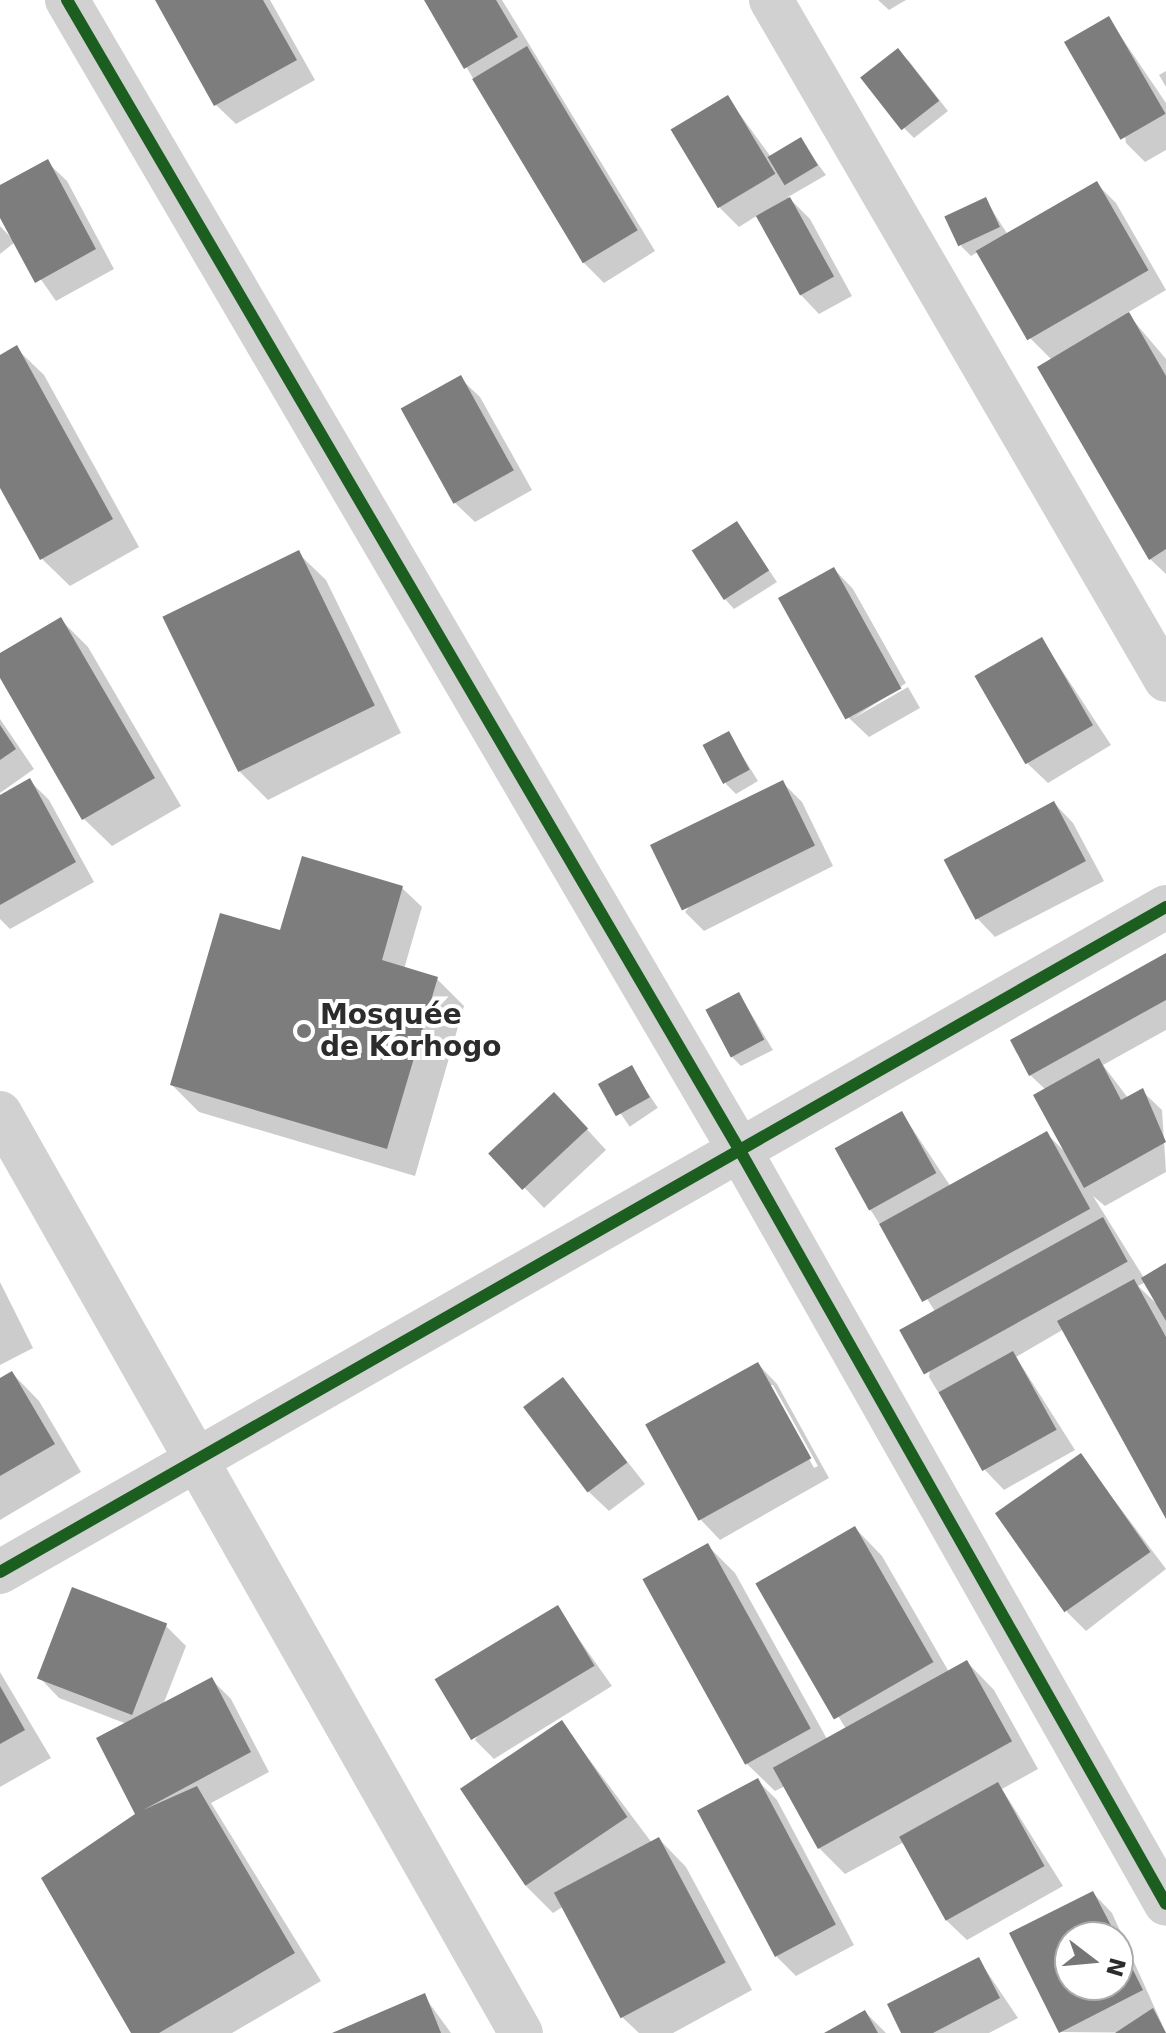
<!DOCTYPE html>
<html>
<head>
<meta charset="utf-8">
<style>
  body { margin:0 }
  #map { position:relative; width:1166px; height:2033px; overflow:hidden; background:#fff; font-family:"DejaVu Sans",sans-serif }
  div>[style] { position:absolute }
  .shadow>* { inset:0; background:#0003; transform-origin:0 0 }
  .building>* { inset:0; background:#7d7d7d; transform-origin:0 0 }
  .minor>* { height:44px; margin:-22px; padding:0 22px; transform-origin:22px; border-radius:22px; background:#d1d1d1 }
  .cycleway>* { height:12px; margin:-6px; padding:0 6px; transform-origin:6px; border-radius:6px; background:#1b5e20 }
  .dots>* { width:22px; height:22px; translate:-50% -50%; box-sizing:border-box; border:4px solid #fff; border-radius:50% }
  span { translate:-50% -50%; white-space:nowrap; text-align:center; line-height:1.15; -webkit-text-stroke:8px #fff; paint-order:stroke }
  .poi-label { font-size:28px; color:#2c2c2c; font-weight:700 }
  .left { translate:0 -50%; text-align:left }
  .north { position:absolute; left:1054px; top:1921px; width:80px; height:80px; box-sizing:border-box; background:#fff; border:2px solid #ababab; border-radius:50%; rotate:106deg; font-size:22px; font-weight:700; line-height:32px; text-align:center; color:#2c2c2c }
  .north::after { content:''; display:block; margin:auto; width:28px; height:36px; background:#767676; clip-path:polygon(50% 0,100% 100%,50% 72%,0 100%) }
</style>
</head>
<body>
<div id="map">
  <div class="shadow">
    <div style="clip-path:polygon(157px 0,270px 0,315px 80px,236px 124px,216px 105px)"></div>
    <div style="clip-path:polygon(426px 0,502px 0,655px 251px,604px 283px,584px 263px)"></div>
    <div style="clip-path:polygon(878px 0,906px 0,889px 10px)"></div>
    <div style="clip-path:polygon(1109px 19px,1166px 103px,1166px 150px,1145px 162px,1126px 143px)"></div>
    <div style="clip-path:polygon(908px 60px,948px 111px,914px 138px,904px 128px)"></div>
    <div style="clip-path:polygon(1166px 71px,1166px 87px,1159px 75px)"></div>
    <div style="clip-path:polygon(728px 98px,771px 157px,800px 140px,826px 175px,788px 197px,810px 219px,852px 296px,819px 314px,800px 294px,758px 215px,739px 227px,720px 208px)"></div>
    <div style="clip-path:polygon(47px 162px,67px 181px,114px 269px,56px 301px,15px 242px,0 254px,0 226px,15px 242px,0 214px,0 188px)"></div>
    <div style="clip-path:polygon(1097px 184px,1116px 203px,1166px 290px,1127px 313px,1166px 359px,1166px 574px,1150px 559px,1052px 360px,1030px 338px,978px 252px,971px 256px,961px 246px,985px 199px,1008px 235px)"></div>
    <div style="clip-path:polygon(16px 348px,44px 375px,139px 547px,70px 586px,42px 559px,0 484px,0 357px)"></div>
    <div style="clip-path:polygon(460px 378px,480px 397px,532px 490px,475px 522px,455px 503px)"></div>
    <div style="clip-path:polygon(737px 523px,777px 582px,734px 609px,725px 599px)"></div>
    <div style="clip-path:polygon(298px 553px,326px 580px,401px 733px,268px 800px,240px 772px)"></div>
    <div style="clip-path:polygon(834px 569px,853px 589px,906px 683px,852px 719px,908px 687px,920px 708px,869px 737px,849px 718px,782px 600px)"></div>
    <div style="clip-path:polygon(61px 620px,88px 647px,181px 806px,112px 846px,84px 819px,0 674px,0 655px)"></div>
    <div style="clip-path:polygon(1042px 640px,1111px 745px,1048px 783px,1028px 764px)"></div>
    <div style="clip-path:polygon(0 719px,34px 769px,0 793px)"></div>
    <div style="clip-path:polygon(728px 733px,758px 781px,736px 794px,726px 784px)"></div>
    <div style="clip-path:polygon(30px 781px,49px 800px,94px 882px,10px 929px,0 919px,0 798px)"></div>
    <div style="clip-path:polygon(782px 782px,802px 802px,833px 866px,704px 931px,685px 912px)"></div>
    <div style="clip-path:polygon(1054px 803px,1073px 823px,1104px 881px,995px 937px,976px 917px,946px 860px)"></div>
    <div style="clip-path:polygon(402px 888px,422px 907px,404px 969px,437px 979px,464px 1006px,415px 1176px,199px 1112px,172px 1085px,288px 935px)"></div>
    <div style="clip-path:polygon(evenodd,1166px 956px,1166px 1030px,1103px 1065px,1128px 1098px,1142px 1091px,1162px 1110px,1166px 1172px,1105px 1206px,1093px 1196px,1144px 1278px,1166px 1265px,1166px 1515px,1064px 1329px,1016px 1357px,1075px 1450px,1004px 1490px,985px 1470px,929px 1377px,938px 1316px,870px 1209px,902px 1113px,951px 1187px,1047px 1134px,1066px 1153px,1046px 1090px,1030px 1075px,1166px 956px,1146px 1282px,1158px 1305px,1138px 1286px,1146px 1282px)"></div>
    <div style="clip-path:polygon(739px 994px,773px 1050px,741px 1066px,732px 1057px)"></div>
    <div style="left:631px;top:1068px;width:48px;height:34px;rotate:56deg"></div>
    <div style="clip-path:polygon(573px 1114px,606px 1150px,544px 1208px,492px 1154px)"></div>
    <div style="clip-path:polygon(0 1282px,33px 1348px,0 1365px)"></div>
    <div style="clip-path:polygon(evenodd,758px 1364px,777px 1384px,829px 1478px,720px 1540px,701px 1520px,649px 1426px,758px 1364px,769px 1385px,773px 1385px,818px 1466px,814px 1468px,769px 1385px)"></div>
    <div style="clip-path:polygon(12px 1373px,39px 1401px,81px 1472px,0 1520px,0 1380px)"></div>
    <div style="clip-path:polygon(563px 1380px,645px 1484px,609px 1511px,589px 1492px)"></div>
    <div style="clip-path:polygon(1081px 1456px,1166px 1569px,1086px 1631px,1067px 1612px)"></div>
    <div style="clip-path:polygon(855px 1528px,882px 1556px,949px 1672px,967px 1662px,994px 1690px,1038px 1769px,1002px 1789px,1063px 1886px,967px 1940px,947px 1921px,904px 1842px,845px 1874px,818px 1847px,785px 1786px,775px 1791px,747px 1764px,708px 1546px,735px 1573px,827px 1739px,846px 1729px,759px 1585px)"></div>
    <div style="clip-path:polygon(73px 1590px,166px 1626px,186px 1646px,163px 1705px,211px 1679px,231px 1699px,269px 1772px,211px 1803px,321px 1981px,232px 2033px,133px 2033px,138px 1815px,127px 1724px,59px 1698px,40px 1678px)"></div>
    <div style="clip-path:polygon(557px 1608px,612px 1686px,494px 1759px,475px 1740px)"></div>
    <div style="clip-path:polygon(0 1672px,51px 1758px,0 1787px)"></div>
    <div style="clip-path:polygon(562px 1723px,652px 1843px,659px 1839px,686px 1867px,752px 1990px,673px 2033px,639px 2033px,623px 2018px,564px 1906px,553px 1913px,526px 1886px)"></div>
    <div style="clip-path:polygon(758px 1781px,777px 1800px,854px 1945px,796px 1976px,777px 1957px)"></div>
    <div style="clip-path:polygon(evenodd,1093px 1893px,1112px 1913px,1166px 2033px,1061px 2032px,1012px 1934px,1093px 1893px,1070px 1937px,1118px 1937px,1118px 1985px,1070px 1985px,1070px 1937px)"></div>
    <div style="clip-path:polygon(979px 1960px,1018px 2018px,989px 2033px,904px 2033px)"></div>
    <div style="clip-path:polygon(424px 1996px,451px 2033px,337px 2033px)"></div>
    <div style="clip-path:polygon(865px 2012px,886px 2033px,828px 2033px)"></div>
  </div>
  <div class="building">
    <div style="clip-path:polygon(155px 0,263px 0,297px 60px,214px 106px)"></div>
    <div style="clip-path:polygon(424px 0,496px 0,518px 37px,464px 69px)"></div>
    <div style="left:1109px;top:16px;width:113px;height:52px;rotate:60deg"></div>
    <div style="left:527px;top:46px;width:215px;height:64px;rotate:59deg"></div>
    <div style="left:898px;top:48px;width:67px;height:48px;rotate:52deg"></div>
    <div style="left:728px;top:95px;width:92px;height:67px;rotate:59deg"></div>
    <div style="left:801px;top:137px;width:33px;height:39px;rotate:59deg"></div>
    <div style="clip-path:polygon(48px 159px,96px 249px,35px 283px,0 218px,0 185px)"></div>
    <div style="left:1097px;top:181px;width:103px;height:140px;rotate:60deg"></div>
    <div style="left:790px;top:197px;width:91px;height:39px;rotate:61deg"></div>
    <div style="left:986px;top:197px;width:33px;height:46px;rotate:65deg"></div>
    <div style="clip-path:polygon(1129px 312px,1166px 376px,1166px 549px,1149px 560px,1037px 367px)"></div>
    <div style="clip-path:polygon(17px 345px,113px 519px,40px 560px,0 488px,0 355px)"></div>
    <div style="left:461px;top:375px;width:109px;height:69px;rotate:61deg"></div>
    <div style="left:737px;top:521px;width:59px;height:54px;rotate:57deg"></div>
    <div style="left:299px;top:550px;width:173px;height:152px;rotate:64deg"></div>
    <div style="left:834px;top:567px;width:139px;height:64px;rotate:61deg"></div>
    <div style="clip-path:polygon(61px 617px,155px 778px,82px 820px,0 678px,0 653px)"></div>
    <div style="left:1042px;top:637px;width:102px;height:78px;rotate:60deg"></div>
    <div style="clip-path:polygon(0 725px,16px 749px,0 760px)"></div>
    <div style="left:729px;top:731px;width:44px;height:30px;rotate:62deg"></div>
    <div style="clip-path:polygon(30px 778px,76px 862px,0 905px,0 795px)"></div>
    <div style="left:783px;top:780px;width:73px;height:148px;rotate:64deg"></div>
    <div style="left:1054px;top:801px;width:68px;height:125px;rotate:62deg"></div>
    <div style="clip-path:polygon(302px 856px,403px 886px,382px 960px,438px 977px,387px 1149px,170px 1085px,220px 913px,280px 930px)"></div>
    <div style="clip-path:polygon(1166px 953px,1166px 1000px,1029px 1076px,1010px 1040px)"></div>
    <div style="left:739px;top:992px;width:54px;height:38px;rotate:62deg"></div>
    <div style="clip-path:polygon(1099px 1058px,1121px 1100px,1143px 1088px,1166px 1142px,1084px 1188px,1033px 1095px)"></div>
    <div style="left:632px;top:1065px;width:37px;height:39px;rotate:61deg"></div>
    <div style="left:554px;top:1092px;width:50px;height:90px;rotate:47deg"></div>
    <div style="left:902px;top:1111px;width:71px;height:77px;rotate:61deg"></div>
    <div style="left:1047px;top:1131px;width:89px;height:192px;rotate:61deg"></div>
    <div style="left:1103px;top:1217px;width:51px;height:233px;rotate:61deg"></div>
    <div style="clip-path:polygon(1166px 1263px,1166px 1321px,1141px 1278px)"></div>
    <div style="clip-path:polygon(1134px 1279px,1166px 1337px,1166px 1519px,1057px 1321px)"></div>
    <div style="left:1013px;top:1351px;width:90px;height:85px;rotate:61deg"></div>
    <div style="left:758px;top:1362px;width:110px;height:129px;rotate:61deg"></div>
    <div style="clip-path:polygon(12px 1371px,55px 1444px,0 1476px,0 1378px)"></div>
    <div style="left:563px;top:1377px;width:107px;height:50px;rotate:53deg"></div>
    <div style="left:1081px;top:1453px;width:121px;height:105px;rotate:55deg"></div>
    <div style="left:855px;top:1526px;width:157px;height:115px;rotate:60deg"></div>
    <div style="left:708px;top:1543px;width:212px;height:75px;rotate:61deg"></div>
    <div style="left:72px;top:1587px;width:102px;height:98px;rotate:21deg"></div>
    <div style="left:558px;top:1605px;width:71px;height:144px;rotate:59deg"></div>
    <div style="left:967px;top:1660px;width:93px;height:222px;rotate:61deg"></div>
    <div style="clip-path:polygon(212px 1677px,251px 1752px,143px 1810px,197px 1786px,295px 1953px,159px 2033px,131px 2033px,41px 1878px,135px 1814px,96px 1738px)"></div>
    <div style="clip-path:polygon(0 1686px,25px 1730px,0 1744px)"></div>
    <div style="left:562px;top:1720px;width:117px;height:123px;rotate:56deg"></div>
    <div style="left:758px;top:1778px;width:166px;height:69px;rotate:62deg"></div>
    <div style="left:998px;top:1782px;width:96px;height:113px;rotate:61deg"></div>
    <div style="left:659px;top:1837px;width:142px;height:119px;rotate:62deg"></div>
    <div style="clip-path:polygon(1093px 1891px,1117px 1937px,1070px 1937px,1070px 1985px,1118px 1985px,1118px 1940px,1143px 1990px,1059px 2033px,1009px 1933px)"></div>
    <div style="clip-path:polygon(979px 1957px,1000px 1998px,933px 2033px,901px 2033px,887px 2004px)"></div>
    <div style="clip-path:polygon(425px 1993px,441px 2033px,332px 2033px)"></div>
    <div style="clip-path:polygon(1153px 2008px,1166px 2033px,1115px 2033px)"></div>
    <div style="clip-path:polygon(865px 2010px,878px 2033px,824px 2033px)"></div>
  </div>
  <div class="minor">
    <div style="left:67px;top:0;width:1331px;rotate:59.68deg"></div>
    <div style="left:739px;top:1149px;width:867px;rotate:60.51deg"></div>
    <div style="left:771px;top:0;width:786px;rotate:59.85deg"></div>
    <div style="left:0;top:1113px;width:1057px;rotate:60.48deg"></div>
    <div style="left:0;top:1572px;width:1342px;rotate:-29.7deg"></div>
  </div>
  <div class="cycleway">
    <div style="left:67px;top:0;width:1331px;rotate:59.68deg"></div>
    <div style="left:739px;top:1149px;width:867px;rotate:60.51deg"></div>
    <div style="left:0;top:1572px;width:1342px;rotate:-29.7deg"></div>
  </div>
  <div class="dots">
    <div style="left:304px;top:1031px;background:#767676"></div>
  </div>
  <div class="poi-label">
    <span class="left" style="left:320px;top:1031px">Mosquée<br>de Korhogo</span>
  </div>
  <div class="north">N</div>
</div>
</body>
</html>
